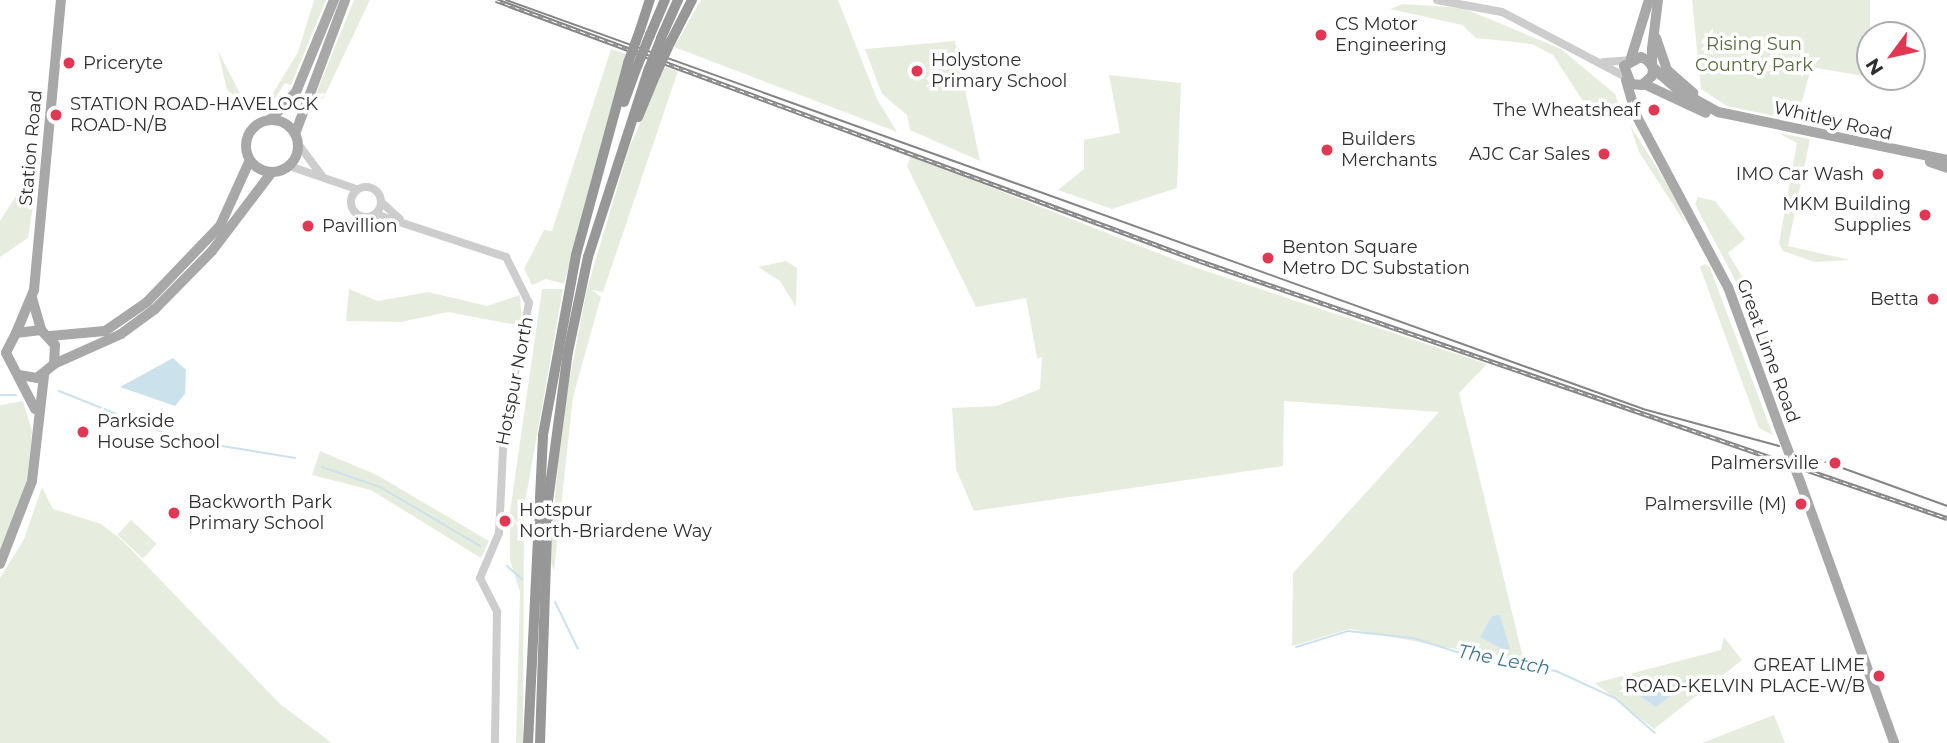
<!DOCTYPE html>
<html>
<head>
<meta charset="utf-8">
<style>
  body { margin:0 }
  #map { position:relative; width:1947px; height:743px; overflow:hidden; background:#fff; font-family:Montserrat,sans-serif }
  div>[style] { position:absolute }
  .green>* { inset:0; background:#e7edde; transform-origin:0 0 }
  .water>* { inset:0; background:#cbe2ec }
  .stream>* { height:2px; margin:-1px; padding:0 1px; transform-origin:1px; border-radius:1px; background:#cbe2ec }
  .minor>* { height:8px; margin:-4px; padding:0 4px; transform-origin:4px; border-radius:4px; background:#cdcdcd }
  .minor>.ring { margin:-4px; padding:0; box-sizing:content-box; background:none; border:8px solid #cdcdcd; border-radius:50% }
  .major>* { height:10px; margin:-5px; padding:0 5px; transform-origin:5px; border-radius:5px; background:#a8a8a8 }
  .major>.ring { margin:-5px; padding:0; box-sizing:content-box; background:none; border:10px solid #a8a8a8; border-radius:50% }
  .highway>* { height:10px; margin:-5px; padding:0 5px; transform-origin:5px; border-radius:5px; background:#979797 }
  .tram>* { height:2px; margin:-1px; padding:0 1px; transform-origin:1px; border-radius:1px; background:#858585 }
  .rail>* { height:4.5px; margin-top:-2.25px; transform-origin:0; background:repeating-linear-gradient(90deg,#fff 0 5px,#858585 0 10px); box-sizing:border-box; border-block:2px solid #858585 }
  .major-bridge>* { height:10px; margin:-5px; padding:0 5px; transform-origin:5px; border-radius:5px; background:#a8a8a8 }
  .highway-bridge>* { height:10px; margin:-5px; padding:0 5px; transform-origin:5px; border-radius:5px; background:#979797 }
  .dots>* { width:19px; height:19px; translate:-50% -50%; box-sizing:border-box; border:4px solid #fff; border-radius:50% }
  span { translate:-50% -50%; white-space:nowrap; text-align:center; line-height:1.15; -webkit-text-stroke:7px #fff; paint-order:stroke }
  .poi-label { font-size:18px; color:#303030 }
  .left { translate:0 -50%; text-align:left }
  .right { translate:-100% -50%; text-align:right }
  .park-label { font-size:18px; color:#576b3e }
  .street-label { font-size:18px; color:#303030 }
  .water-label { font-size:19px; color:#3f7991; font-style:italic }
  .north { position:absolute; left:1856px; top:21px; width:70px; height:70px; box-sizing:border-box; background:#fff; border:2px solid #acacac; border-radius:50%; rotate:237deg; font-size:19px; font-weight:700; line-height:28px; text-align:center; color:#303030 }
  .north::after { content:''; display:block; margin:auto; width:24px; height:32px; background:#e23753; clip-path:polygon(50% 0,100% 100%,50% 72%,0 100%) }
</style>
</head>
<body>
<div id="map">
  <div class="green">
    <div style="clip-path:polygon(314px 0,326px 0,291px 85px,285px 83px,267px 111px,249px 109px,227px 90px,218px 51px,246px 105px,264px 108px,298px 52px)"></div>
    <div style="clip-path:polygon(354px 0,370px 0,323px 99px,315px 96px)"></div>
    <div style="clip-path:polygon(701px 0,838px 0,877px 99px,897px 132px,674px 47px)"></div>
    <div style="clip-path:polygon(1692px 0,1870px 0,1870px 71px,1863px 76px,1811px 67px,1797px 121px,1727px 106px,1701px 89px)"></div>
    <div style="clip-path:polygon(1403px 4px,1463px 8px,1561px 49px,1615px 94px,1622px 113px,1617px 118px,1583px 101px,1553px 55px,1532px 44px,1476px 38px,1462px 25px,1390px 9px)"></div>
    <div style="clip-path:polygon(955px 41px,980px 161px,910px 130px,907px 115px,882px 94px,865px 49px)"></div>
    <div style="clip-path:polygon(611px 49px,626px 54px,564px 284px,546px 279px,532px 285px,524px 269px,544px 230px,552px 231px)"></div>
    <div style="clip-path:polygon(665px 67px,678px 71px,603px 292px,592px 290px,601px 297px,573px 397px,554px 571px,550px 559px,561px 423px,587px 289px,629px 148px)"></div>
    <div style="clip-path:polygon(1109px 75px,1181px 83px,1177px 188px,1112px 209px,1058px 190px,1084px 169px,1084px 140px,1120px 133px)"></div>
    <div style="clip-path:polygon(1630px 125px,1678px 201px,1685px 223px,1639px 152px)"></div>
    <div style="clip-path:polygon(1778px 133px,1810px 139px,1788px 246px,1850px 260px,1815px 262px,1783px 251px,1779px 243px,1797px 143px)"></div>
    <div style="clip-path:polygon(911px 156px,1191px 266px,1487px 364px,1459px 393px,1524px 662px,1350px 629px,1292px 646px,1293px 573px,1439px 412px,1284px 401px,1283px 466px,974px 511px,956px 469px,952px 408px,997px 406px,1040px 389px,1042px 357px,1037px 358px,1026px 298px,976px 307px,907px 166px)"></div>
    <div style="clip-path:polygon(27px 179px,34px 199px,28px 238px,0 257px,0 221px)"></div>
    <div style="clip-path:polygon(1698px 197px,1715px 201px,1745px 239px,1728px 253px,1752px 293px,1792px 416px,1743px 295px,1695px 204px)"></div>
    <div style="clip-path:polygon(786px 261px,797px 268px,796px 307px,780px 281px,758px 267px)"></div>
    <div style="clip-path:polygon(1705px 264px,1710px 268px,1773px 435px,1759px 428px,1700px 267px)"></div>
    <div style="clip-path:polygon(349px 289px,378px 301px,428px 292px,487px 306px,520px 295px,522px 326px,448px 312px,401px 322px,346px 321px)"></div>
    <div style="clip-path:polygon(542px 289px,563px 289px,524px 508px,523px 743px,516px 743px,520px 592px,510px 560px,510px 512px)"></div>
    <div style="clip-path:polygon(23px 401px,32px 431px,27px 483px,0 556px,0 405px)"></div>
    <div style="clip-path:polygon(320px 451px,377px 475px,489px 541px,481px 558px,371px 490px,312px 475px)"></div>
    <div style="clip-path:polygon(42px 487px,53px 509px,101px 524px,122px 540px,280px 704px,332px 743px,0 743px,0 578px,24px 539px)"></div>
    <div style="left:131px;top:520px;width:35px;height:20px;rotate:43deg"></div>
    <div style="clip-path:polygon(1724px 637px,1742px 660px,1654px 729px,1595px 683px,1721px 650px)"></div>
    <div style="clip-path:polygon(1774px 715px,1785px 743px,1702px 743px)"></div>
  </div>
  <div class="water">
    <div style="clip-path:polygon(173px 358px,186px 370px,185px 394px,175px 406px,120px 387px)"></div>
    <div style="clip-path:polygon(1500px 615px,1510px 649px,1506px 651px,1480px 637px,1492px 616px)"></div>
    <div style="clip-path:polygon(1693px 678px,1656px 707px,1638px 695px,1642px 692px)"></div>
  </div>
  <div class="stream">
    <div style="left:59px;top:391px;width:135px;rotate:21.8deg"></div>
    <div style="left:184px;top:441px;width:28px;rotate:10deg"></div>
    <div style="left:0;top:395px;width:16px"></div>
    <div style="left:222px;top:446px;width:74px;rotate:9.3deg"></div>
    <div style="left:322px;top:467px;width:61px;rotate:19deg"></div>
    <div style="left:380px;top:487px;width:116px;rotate:30.5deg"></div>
    <div style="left:507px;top:566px;width:20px;rotate:41deg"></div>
    <div style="left:555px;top:602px;width:52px;rotate:63.9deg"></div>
    <div style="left:1296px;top:647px;width:54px;rotate:-17.1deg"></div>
    <div style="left:1348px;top:631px;width:65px;rotate:6.1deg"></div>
    <div style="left:1413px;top:638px;width:79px;rotate:17.7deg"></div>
    <div style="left:1488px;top:662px;width:69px;rotate:7.5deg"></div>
    <div style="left:1556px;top:671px;width:65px;rotate:24.6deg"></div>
    <div style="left:1615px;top:698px;width:53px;rotate:41.2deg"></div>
  </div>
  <div class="minor">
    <div style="left:1437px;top:0;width:66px;rotate:10.5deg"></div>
    <div style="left:1502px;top:12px;width:138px;rotate:27.7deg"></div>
    <div style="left:1604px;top:62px;width:26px;rotate:-4deg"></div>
    <div style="left:298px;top:144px;width:39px;rotate:53deg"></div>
    <div style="left:289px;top:166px;width:71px;rotate:18.9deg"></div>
    <div class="ring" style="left:351px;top:187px;width:22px;height:22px"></div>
    <div style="left:381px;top:202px;width:25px;rotate:42deg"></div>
    <div style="left:375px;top:214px;width:138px;rotate:18.2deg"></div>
    <div style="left:506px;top:257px;width:51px;rotate:63.4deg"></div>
    <div style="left:529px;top:303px;width:127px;rotate:101.3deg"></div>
    <div style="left:504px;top:428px;width:105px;rotate:92.7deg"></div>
    <div style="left:499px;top:533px;width:49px;rotate:112.9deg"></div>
    <div style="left:480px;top:578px;width:38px;rotate:63deg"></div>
    <div style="left:497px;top:612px;width:131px;rotate:90.9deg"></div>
  </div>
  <div class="major">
    <div style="left:1658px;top:0;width:49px;rotate:97deg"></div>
    <div style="left:1652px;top:49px;width:17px;rotate:90deg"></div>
    <div style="left:1652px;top:66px;width:4px;rotate:76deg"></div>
    <div style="left:1653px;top:70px;width:6px;rotate:99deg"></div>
    <div style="left:1652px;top:76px;width:13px;rotate:138deg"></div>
    <div style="left:1642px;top:85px;width:11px;rotate:-175deg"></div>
    <div style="left:1631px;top:84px;width:19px;rotate:-111deg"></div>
    <div style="left:1624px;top:66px;width:19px;rotate:-28deg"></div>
    <div style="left:1641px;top:57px;width:7px;rotate:27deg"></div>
    <div style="left:1647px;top:60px;width:8px;rotate:50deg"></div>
    <div style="left:1652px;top:66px;width:14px;rotate:45deg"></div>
    <div style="left:1662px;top:76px;width:21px;rotate:41deg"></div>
    <div style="left:1678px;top:90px;width:46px;rotate:28.8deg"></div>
    <div style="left:1718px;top:112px;width:234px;rotate:11.8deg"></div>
    <div style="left:1656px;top:38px;width:34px;rotate:71deg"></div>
    <div style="left:1667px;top:70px;width:35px;rotate:41deg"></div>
    <div style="left:1631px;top:58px;width:61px;rotate:-72.8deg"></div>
    <div style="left:1626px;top:80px;width:36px;rotate:74deg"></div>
    <div style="left:1636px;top:115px;width:195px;rotate:61.9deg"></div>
    <div style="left:1728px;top:287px;width:146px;rotate:69.9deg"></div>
    <div style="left:1644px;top:84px;width:68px;rotate:25.1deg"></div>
    <div style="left:270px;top:120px;width:38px;rotate:-47deg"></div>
    <div style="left:296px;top:92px;width:100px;rotate:-67.6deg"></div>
    <div class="ring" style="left:246px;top:120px;width:42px;height:42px"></div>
    <div style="left:295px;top:134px;width:143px;rotate:-69.5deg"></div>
    <div style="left:1930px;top:162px;width:18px;rotate:19deg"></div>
    <div style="left:32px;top:298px;width:33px;rotate:74deg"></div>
    <div style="left:16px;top:333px;width:47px;rotate:-67.3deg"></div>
    <div style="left:34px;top:290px;width:291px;rotate:-84.7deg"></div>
    <div style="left:50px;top:336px;width:55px;rotate:-5.2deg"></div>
    <div style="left:105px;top:331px;width:51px;rotate:-34.6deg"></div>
    <div style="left:147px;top:302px;width:105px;rotate:-46.2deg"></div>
    <div style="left:220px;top:226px;width:72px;rotate:-65.6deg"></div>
    <div style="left:54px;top:364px;width:73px;rotate:-24.1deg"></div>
    <div style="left:121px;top:334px;width:42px;rotate:-36.3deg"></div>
    <div style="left:155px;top:309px;width:81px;rotate:-45.5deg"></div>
    <div style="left:212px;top:251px;width:99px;rotate:-52.8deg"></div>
    <div style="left:19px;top:375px;width:18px;rotate:9deg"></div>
    <div style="left:37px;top:378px;width:22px;rotate:-39deg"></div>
    <div style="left:54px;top:364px;width:19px;rotate:-87deg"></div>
    <div style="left:55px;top:345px;width:21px;rotate:-133deg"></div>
    <div style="left:41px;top:330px;width:25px;rotate:173deg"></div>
    <div style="left:16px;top:333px;width:22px;rotate:117deg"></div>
    <div style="left:6px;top:353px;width:63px;rotate:62.6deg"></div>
    <div style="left:1801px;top:484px;width:275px;rotate:70.2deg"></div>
    <div style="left:0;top:564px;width:89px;rotate:-68.9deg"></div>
    <div style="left:32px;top:481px;width:107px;rotate:-83.5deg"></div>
  </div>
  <div class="highway">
    <div style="left:640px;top:30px;width:32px;rotate:-72deg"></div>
    <div style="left:650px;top:35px;width:38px;rotate:-67deg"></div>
    <div style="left:661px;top:38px;width:42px;rotate:-65.9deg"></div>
    <div style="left:671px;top:41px;width:46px;rotate:-62.9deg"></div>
    <div style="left:624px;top:102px;width:37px;rotate:-70deg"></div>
    <div style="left:638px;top:117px;width:47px;rotate:-67.3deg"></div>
    <div style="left:528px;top:743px;width:308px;rotate:-87.2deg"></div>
    <div style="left:543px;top:435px;width:183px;rotate:-79.6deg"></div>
    <div style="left:576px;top:255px;width:199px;rotate:-74.8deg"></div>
    <div style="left:540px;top:743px;width:242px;rotate:-88.1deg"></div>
    <div style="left:548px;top:501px;width:150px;rotate:-82.4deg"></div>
    <div style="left:568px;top:352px;width:97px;rotate:-78.1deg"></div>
    <div style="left:588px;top:257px;width:195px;rotate:-72.1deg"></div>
  </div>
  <div class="tram">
    <div style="left:506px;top:0;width:1208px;rotate:19.78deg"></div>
    <div style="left:1643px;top:409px;width:141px;rotate:15.2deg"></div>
    <div style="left:1812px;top:457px;width:144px;rotate:19.9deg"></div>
  </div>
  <div class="rail">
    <div style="left:496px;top:0;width:751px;rotate:20.34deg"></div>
    <div style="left:1200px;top:261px;width:790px;rotate:18.99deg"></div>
  </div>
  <div class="major-bridge">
    <div style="left:1778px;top:424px;width:64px;rotate:69deg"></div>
  </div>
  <div class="highway-bridge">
    <div style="left:628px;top:63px;width:35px;rotate:-70deg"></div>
    <div style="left:637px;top:67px;width:35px;rotate:-68deg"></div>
    <div style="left:648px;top:71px;width:35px;rotate:-68deg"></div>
    <div style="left:656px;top:74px;width:36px;rotate:-66deg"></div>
  </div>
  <div class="dots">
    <div style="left:1321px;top:35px;background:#e23753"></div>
    <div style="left:69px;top:63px;background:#e23753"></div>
    <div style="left:917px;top:71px;background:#e23753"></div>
    <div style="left:1654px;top:110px;background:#e23753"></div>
    <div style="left:56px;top:115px;background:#e23753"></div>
    <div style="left:1327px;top:150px;background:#e23753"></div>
    <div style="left:1604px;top:154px;background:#e23753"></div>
    <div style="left:1878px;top:174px;background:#e23753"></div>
    <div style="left:1925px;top:215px;background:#e23753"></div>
    <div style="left:308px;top:226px;background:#e23753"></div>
    <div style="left:1268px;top:258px;background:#e23753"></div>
    <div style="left:1933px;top:299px;background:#e23753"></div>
    <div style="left:83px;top:432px;background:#e23753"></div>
    <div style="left:1835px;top:463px;background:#e23753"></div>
    <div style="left:1801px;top:504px;background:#e23753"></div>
    <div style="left:174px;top:513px;background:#e23753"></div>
    <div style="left:505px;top:521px;background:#e23753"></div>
    <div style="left:1879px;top:676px;background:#e23753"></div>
  </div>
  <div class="poi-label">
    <span class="left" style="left:1335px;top:35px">CS Motor<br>Engineering</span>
    <span class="left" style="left:931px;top:71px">Holystone<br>Primary School</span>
    <span class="left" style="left:83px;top:63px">Priceryte</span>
    <span class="left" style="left:70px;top:115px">STATION ROAD-HAVELOCK<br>ROAD-N/B</span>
    <span class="right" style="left:1640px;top:110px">The Wheatsheaf</span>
    <span class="left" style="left:1341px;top:150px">Builders<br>Merchants</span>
    <span class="right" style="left:1590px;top:154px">AJC Car Sales</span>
    <span class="right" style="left:1864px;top:174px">IMO Car Wash</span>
    <span class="right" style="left:1911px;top:215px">MKM Building<br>Supplies</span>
    <span class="left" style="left:322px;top:226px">Pavillion</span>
    <span class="left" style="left:1282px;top:258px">Benton Square<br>Metro DC Substation</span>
    <span class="right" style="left:1919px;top:299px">Betta</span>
    <span class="left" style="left:97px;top:432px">Parkside<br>House School</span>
    <span class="right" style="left:1819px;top:463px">Palmersville</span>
    <span class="left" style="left:188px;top:513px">Backworth Park<br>Primary School</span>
    <span class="right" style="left:1787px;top:504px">Palmersville (M)</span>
    <span class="left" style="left:519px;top:521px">Hotspur<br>North-Briardene Way</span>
    <span class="right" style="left:1865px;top:676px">GREAT LIME<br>ROAD-KELVIN PLACE-W/B</span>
  </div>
  <div class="park-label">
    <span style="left:1754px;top:55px">Rising Sun<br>Country Park</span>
  </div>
  <div class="street-label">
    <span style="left:1833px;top:121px;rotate:13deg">Whitley Road</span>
    <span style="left:31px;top:148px;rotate:-85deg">Station Road</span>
    <span style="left:1768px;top:351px;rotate:70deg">Great Lime Road</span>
    <span style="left:515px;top:381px;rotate:-79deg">Hotspur North</span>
  </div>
  <div class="water-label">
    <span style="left:1504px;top:660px;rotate:11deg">The Letch</span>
  </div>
  <div class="north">N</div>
</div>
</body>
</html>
